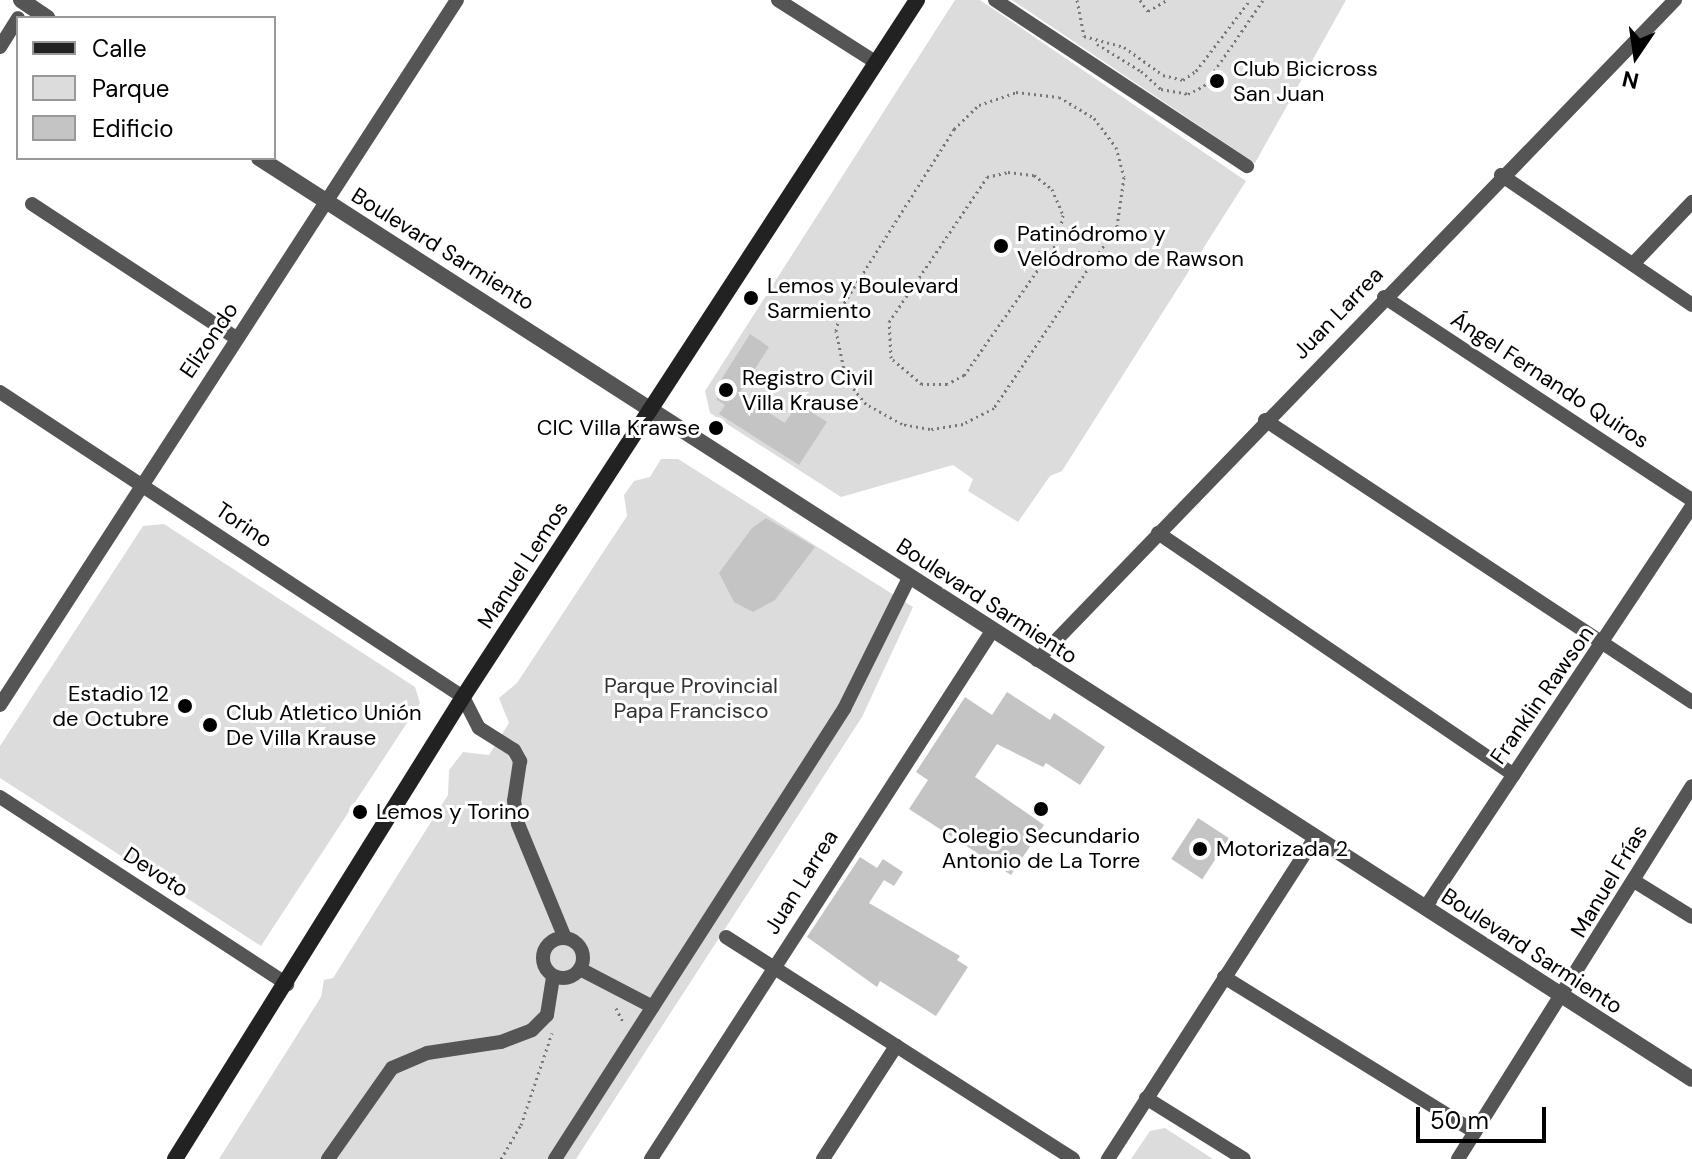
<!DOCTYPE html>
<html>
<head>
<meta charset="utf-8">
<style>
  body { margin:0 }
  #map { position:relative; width:1692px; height:1159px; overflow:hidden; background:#fff; font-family:"DM Sans",sans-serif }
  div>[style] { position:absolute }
  .green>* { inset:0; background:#dcdcdc }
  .building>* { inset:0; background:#c4c4c4; transform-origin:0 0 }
  .path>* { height:3px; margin-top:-1.5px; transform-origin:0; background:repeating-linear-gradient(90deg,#777 0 2px,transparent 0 6px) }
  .minor>* { height:14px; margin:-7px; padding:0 7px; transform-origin:7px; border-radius:7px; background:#555 }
  .minor>.ring { margin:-7px; padding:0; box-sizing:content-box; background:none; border:14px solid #555; border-radius:50% }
  .tertiary>* { height:16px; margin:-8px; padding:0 8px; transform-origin:8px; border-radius:8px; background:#555 }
  .secondary>* { height:16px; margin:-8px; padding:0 8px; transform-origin:8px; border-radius:8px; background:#222 }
  .dots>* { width:22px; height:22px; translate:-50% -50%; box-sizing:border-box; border:4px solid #fff; border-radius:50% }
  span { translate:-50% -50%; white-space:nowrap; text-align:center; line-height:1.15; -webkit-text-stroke:6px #fff; paint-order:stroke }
  .poi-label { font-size:22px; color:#000 }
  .left { translate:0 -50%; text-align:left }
  .right { translate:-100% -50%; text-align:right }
  .street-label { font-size:22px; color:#000 }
  .park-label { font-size:22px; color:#333 }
  .legend { position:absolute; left:16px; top:16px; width:260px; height:144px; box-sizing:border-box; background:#fff; border:2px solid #999; margin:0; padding:10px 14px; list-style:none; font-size:24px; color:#000 }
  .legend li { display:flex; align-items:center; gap:16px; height:40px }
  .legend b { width:40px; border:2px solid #999 }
  .north { position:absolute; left:1596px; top:16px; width:80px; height:80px; -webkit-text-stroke:6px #fff; paint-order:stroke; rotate:193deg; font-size:22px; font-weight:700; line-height:32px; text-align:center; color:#000 }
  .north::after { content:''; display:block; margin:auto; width:28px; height:36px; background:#000; clip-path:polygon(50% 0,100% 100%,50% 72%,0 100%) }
  .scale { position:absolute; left:1416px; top:1107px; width:130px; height:36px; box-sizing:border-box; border:4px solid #000; border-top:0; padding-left:10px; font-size:24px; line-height:28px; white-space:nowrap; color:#000; -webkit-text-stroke:6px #fff; paint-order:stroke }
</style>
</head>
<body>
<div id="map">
  <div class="green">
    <div style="clip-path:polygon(955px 0,980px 0,1246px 181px,1062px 471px,1050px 476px,1018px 522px,968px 491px,973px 479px,953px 465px,841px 497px,710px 413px,705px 391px)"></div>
    <div style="clip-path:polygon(1012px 0,1346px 0,1255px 163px)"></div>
    <div style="clip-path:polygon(661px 459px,678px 459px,913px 607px,862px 717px,576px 1159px,219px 1159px,321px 997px,324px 980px,333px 978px,448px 795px,449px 770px,463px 752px,489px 755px,509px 723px,499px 698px,517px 683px,627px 516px,624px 495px,634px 481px,650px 477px)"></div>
    <div style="clip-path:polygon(164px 524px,415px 687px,420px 703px,261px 946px,0 778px,0 746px,143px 526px)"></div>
    <div style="clip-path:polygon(1165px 1128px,1213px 1159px,1131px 1159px,1150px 1131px)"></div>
  </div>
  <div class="building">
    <div style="clip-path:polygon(750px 334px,769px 347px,739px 394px,785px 423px,798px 403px,827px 422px,799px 465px,719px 414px,725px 405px,717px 400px,717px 386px)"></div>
    <div style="clip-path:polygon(766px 518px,815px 547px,775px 600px,753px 612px,734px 602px,719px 573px,752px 528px)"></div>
    <div style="clip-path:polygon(1007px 692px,1050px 720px,1054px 713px,1105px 747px,1080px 785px,1046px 763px,1043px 767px,997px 744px,975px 777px,1044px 825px,1011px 875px,909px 809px,928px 780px,916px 772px,965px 697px,992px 715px)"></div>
    <div style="left:1198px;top:818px;width:37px;height:49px;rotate:33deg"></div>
    <div style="clip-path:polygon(860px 857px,877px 868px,883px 859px,903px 872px,894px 886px,884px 880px,869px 903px,960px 956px,957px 960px,968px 967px,936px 1016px,880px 981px,877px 987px,807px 937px)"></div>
  </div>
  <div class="path">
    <div style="left:1077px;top:0;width:37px;rotate:79deg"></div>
    <div style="left:1084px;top:36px;width:41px;rotate:15.4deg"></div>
    <div style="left:1124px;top:47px;width:48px;rotate:35.7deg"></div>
    <div style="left:1163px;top:75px;width:21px;rotate:14deg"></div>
    <div style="left:1183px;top:80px;width:16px;rotate:-35deg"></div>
    <div style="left:1196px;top:71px;width:89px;rotate:-52.7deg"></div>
    <div style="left:1140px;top:0;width:14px;rotate:54deg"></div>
    <div style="left:1148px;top:11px;width:22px;rotate:-30deg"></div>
    <div style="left:1097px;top:44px;width:52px;rotate:31.5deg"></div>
    <div style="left:1141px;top:71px;width:27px;rotate:42deg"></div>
    <div style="left:1161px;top:89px;width:27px;rotate:10deg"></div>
    <div style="left:1188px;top:94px;width:18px;rotate:-27deg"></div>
    <div style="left:1204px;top:86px;width:104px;rotate:-55.5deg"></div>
    <div style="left:1016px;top:92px;width:43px;rotate:6.6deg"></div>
    <div style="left:1059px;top:97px;width:41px;rotate:31deg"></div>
    <div style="left:1094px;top:118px;width:36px;rotate:53deg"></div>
    <div style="left:1116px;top:147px;width:31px;rotate:75deg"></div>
    <div style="left:1124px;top:177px;width:49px;rotate:98.1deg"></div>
    <div style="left:1117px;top:226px;width:220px;rotate:124.1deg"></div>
    <div style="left:994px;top:408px;width:35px;rotate:153deg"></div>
    <div style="left:963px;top:424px;width:33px;rotate:171deg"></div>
    <div style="left:930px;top:429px;width:28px;rotate:-170deg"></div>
    <div style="left:902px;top:424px;width:41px;rotate:-150.9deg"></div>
    <div style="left:866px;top:404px;width:32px;rotate:-129deg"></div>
    <div style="left:846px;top:379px;width:49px;rotate:-101.8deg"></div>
    <div style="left:836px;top:331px;width:24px;rotate:-78deg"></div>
    <div style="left:841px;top:308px;width:212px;rotate:-57.7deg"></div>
    <div style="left:954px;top:129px;width:35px;rotate:-44deg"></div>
    <div style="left:979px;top:105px;width:39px;rotate:-19deg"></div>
    <div style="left:1008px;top:172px;width:26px;rotate:7deg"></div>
    <div style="left:1034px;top:175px;width:23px;rotate:38deg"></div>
    <div style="left:1052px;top:189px;width:28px;rotate:67deg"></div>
    <div style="left:1063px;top:215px;width:26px;rotate:101deg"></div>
    <div style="left:1058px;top:241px;width:164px;rotate:125deg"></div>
    <div style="left:964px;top:375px;width:19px;rotate:152deg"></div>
    <div style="left:947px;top:384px;width:25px;rotate:180deg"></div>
    <div style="left:922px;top:384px;width:40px;rotate:-140deg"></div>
    <div style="left:891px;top:358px;width:36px;rotate:-93deg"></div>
    <div style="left:889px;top:322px;width:175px;rotate:-55.9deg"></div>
    <div style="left:987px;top:177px;width:22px;rotate:-13deg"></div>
    <div style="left:616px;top:1008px;width:16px;rotate:63deg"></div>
    <div style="left:501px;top:1159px;width:39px;rotate:-60deg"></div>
    <div style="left:521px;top:1125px;width:97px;rotate:-71.4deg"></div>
  </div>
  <div class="minor">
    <div style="left:778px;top:0;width:117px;rotate:32.5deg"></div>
    <div style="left:995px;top:0;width:302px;rotate:33.4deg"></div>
    <div style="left:0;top:47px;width:34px;rotate:-58deg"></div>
    <div style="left:1501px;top:175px;width:231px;rotate:34.2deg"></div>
    <div style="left:32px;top:204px;width:244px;rotate:33.3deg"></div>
    <div style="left:1633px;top:264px;width:86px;rotate:-46.4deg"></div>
    <div style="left:1384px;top:297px;width:369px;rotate:33.4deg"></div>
    <div style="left:0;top:392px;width:554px;rotate:33.37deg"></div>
    <div style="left:463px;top:697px;width:35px;rotate:63deg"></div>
    <div style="left:479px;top:728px;width:41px;rotate:32.2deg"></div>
    <div style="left:514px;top:750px;width:13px;rotate:61deg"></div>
    <div style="left:520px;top:761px;width:40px;rotate:98.5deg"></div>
    <div style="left:514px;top:801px;width:23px;rotate:80deg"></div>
    <div style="left:518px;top:824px;width:123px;rotate:67.6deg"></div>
    <div style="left:1265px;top:420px;width:512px;rotate:33.44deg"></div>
    <div style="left:1158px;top:533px;width:430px;rotate:34.2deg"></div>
    <div style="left:1037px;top:660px;width:918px;rotate:-45.97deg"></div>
    <div style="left:0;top:705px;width:840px;rotate:-57.05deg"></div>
    <div style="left:0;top:797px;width:343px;rotate:33.1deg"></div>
    <div style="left:1634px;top:881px;width:68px;rotate:31.8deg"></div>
    <div style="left:1425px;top:908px;width:483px;rotate:-56.4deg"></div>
    <div style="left:726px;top:937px;width:412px;rotate:32.6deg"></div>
    <div class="ring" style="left:543px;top:938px;width:26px;height:26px"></div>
    <div style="left:580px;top:969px;width:82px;rotate:27.5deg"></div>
    <div style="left:1224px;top:977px;width:295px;rotate:31.7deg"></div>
    <div style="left:1146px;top:1098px;width:115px;rotate:31.9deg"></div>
    <div style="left:328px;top:1159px;width:111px;rotate:-54.9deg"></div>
    <div style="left:392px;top:1068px;width:38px;rotate:-23deg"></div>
    <div style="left:427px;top:1053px;width:75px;rotate:-8.5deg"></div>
    <div style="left:501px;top:1042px;width:33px;rotate:-21deg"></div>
    <div style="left:532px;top:1030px;width:21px;rotate:-45deg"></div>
    <div style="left:547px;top:1015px;width:39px;rotate:-81deg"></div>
    <div style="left:555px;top:1159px;width:535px;rotate:-57.29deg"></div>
    <div style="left:844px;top:709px;width:146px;rotate:-63.6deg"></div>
    <div style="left:651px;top:1159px;width:629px;rotate:-57.14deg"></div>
    <div style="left:823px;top:1159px;width:135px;rotate:-57.1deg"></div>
    <div style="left:1108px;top:1159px;width:382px;rotate:-57.2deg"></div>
    <div style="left:1458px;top:1159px;width:440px;rotate:-57.9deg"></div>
  </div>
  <div class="tertiary">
    <div style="left:21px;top:0;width:32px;rotate:34deg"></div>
    <div style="left:259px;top:158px;width:1703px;rotate:32.73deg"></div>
  </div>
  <div class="secondary">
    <div style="left:175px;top:1159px;width:544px;rotate:-58.06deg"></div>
    <div style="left:463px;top:697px;width:832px;rotate:-56.92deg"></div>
  </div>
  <div class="dots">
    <div style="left:1217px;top:81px;background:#000"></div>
    <div style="left:1001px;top:246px;background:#000"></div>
    <div style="left:751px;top:298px;background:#000"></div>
    <div style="left:726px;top:390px;background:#000"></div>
    <div style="left:716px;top:428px;background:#000"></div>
    <div style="left:185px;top:706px;background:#000"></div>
    <div style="left:210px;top:725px;background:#000"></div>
    <div style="left:1041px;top:809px;background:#000"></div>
    <div style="left:360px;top:812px;background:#000"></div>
    <div style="left:1200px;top:849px;background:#000"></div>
  </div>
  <div class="poi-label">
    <span class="left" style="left:1233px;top:81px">Club Bicicross<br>San Juan</span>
    <span class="left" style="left:1017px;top:246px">Patinódromo y<br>Velódromo de Rawson</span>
    <span class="left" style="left:767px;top:298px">Lemos y Boulevard<br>Sarmiento</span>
    <span class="left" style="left:742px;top:390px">Registro Civil<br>Villa Krause</span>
    <span class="right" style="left:700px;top:428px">CIC Villa Krawse</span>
    <span class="right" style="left:169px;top:706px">Estadio 12<br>de Octubre</span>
    <span class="left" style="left:226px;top:725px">Club Atletico Unión<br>De Villa Krause</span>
    <span class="left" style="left:376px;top:812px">Lemos y Torino</span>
    <span style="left:1041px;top:848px">Colegio Secundario<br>Antonio de La Torre</span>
    <span class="left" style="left:1216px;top:849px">Motorizada 2</span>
  </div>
  <div class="street-label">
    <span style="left:443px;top:249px;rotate:32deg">Boulevard Sarmiento</span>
    <span style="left:1338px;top:313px;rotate:-46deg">Juan Larrea</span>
    <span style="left:209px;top:340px;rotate:-56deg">Elizondo</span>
    <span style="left:1550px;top:380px;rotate:33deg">Ángel Fernando Quiros</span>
    <span style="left:244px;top:525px;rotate:34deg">Torino</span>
    <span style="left:523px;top:565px;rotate:-57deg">Manuel Lemos</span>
    <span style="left:987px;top:601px;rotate:33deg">Boulevard Sarmiento</span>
    <span style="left:1542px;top:695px;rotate:-55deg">Franklin Rawson</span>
    <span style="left:156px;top:872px;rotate:33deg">Devoto</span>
    <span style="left:1609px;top:881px;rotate:-59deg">Manuel Frías</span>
    <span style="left:801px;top:882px;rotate:-58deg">Juan Larrea</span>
    <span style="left:1532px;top:951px;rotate:33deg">Boulevard Sarmiento</span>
  </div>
  <div class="park-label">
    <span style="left:691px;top:698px">Parque Provincial<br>Papa Francisco</span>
  </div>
  <ul class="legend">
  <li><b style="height:10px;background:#222"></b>Calle</li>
  <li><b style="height:22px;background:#dcdcdc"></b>Parque</li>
  <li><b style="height:22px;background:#c4c4c4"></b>Edificio</li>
  </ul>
  <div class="north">N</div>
  <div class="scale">50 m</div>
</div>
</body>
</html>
